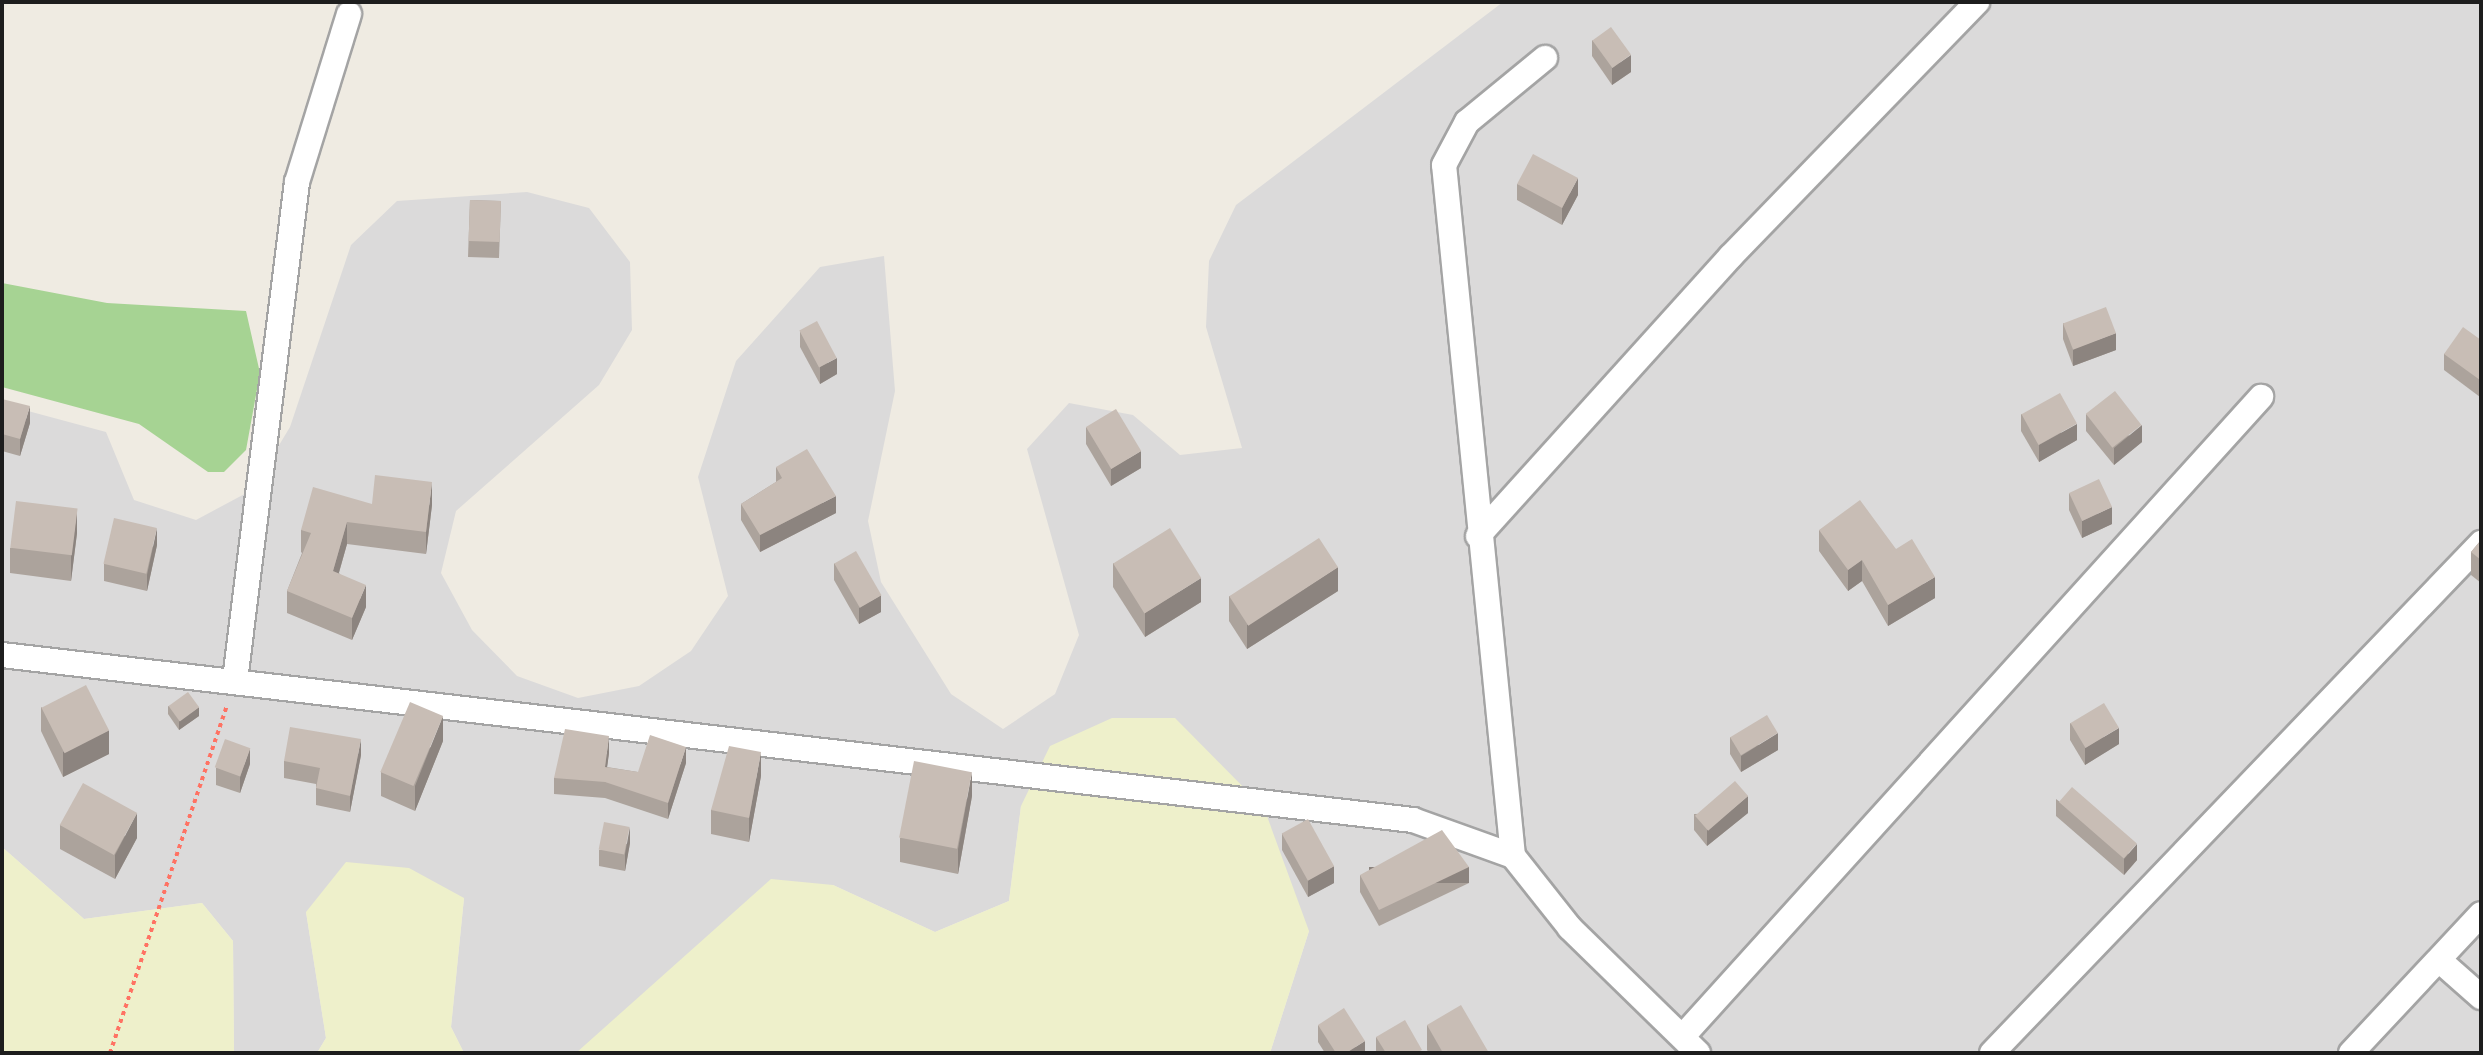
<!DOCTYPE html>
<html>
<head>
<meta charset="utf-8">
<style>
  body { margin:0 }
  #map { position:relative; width:2483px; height:1055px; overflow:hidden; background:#efebe2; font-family:Poppins,sans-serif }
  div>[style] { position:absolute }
  .residential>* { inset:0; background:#dbdada }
  .farmland>* { inset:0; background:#eef0cb }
  .forest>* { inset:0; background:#a6d393 }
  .path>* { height:4px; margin-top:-2px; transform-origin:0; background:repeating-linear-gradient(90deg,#ff7263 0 4px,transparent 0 8px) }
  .roads { filter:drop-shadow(2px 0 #a4a4a4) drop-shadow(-2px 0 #a4a4a4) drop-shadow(0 2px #a4a4a4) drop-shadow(0 -2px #a4a4a4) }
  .minor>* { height:24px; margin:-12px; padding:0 12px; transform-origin:12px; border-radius:12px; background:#fff }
  .wall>* { inset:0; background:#aca39c; transform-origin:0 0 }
  .shaded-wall>* { inset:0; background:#8c847f; transform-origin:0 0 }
  .building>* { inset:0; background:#c8bdb5; transform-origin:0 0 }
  span { translate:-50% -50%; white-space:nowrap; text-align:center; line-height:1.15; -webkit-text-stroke:6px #fff; paint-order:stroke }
  .frame { position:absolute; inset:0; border:4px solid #1d1d1d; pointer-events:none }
</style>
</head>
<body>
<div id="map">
  <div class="residential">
    <div style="clip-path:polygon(1503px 2px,2481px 2px,2481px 1053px,1270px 1053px,1309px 931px,1021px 806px,1009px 901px,935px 932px,833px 885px,576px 1053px,464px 1053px,451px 1027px,464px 898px,306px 912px,326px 1038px,317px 1053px,234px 1053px,233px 941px,202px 903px,84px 919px,2px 847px,2px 404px,106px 432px,134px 500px,196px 520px,252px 490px,290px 427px,351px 245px,397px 201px,527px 192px,589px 208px,630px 262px,632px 330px,599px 385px,456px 511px,441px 573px,472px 630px,517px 676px,578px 698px,639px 686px,691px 651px,728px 596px,698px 477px,736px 361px,820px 267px,884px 256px,895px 391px,868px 521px,881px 582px,951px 694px,1003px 729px,1055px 694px,1079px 635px,1027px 449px,1069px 403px,1133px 415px,1180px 455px,1242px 448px,1206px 327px,1209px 261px,1236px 205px)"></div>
  </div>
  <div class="farmland">
    <div style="clip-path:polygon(1112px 718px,1175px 718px,1264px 808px,1309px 931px,1270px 1053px,576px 1053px,771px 879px,833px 885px,935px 932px,1009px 901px,1021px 806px,1050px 746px)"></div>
    <div style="clip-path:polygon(2px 847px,84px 919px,202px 903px,233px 941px,234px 1053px,2px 1053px)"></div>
    <div style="clip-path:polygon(346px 862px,409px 868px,464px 898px,451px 1027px,464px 1053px,317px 1053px,326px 1038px,306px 912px)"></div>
  </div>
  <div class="forest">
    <div style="clip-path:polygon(2px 283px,107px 303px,246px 311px,260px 373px,246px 450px,224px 472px,208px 472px,139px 424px,2px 387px)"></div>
  </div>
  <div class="path">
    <div style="left:110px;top:1053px;width:367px;rotate:-71.4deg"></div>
  </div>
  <div class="roads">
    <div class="minor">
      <div style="left:1478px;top:536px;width:377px;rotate:-47.9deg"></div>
      <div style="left:1731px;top:256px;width:354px;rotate:-45.9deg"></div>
      <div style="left:2px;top:655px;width:1421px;rotate:6.67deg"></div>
      <div style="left:1413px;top:820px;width:106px;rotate:19.8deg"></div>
      <div style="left:1513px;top:856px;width:92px;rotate:51.6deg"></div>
      <div style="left:1570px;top:928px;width:179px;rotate:44.3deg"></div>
      <div style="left:235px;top:680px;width:502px;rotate:-82.9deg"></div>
      <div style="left:297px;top:182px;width:176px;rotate:-72.8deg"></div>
      <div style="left:1513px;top:856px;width:694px;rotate:-95.7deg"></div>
      <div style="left:1444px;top:165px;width:49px;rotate:-61.9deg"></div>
      <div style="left:1467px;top:122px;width:101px;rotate:-39.4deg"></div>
      <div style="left:2439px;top:960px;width:56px;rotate:41.4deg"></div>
      <div style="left:1683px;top:1036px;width:862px;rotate:-47.87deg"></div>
      <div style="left:1992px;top:1053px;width:707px;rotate:-46.2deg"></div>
      <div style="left:2351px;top:1053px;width:190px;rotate:-46.9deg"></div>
    </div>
  </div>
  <div class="wall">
    <div style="clip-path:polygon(1592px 40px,1631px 72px,1612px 85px,1592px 56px)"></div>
    <div style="clip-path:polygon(1517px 184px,1578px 195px,1562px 225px,1517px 200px)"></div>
    <div style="left:470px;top:200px;width:31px;height:57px;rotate:2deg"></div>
    <div style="clip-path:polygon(2063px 323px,2116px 350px,2073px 366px,2063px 339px)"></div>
    <div style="clip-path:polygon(800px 331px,837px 374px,820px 384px,800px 347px)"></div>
    <div style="clip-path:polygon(2481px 340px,2481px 396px,2480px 397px,2444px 370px,2444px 354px)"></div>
    <div style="clip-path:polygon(2px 399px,30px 423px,20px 456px,2px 451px)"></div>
    <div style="clip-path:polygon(2021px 414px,2077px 440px,2039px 462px,2021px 431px)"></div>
    <div style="clip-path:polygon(2086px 414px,2142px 442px,2114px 465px,2086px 431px)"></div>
    <div style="clip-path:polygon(1086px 427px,1141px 468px,1111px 486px,1086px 444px)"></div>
    <div style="clip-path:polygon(776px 467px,836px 513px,760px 552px,741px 520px,741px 504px,776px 482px)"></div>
    <div style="clip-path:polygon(2069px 493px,2112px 524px,2082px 538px,2069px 510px)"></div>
    <div style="clip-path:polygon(372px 504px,432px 505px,426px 554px,347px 544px,339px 573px,366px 607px,352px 640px,287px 613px,287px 591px,302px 553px,301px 552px,301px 530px)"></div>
    <div style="clip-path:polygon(1819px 530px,1896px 549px,1935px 598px,1888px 626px,1862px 581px,1848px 591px,1819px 551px)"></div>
    <div style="clip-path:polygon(77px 533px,71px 581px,10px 573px,10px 548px)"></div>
    <div style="clip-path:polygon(2481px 540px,2481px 583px,2471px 575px,2471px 552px)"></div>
    <div style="clip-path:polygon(157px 545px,147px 591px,104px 581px,104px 564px)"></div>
    <div style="clip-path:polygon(834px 563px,881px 612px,859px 624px,834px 580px)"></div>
    <div style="clip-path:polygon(1113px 563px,1201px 602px,1145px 637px,1113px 587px)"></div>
    <div style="clip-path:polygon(1338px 591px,1247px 649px,1229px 621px,1229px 596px)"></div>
    <div style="clip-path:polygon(168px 706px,199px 716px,179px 730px,168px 714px)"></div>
    <div style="clip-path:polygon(41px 707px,109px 754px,63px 777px,41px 731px)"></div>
    <div style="clip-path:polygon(2070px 723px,2119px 744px,2085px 765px,2070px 740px)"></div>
    <div style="clip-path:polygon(1730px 737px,1778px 750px,1741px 772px,1730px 754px)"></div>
    <div style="clip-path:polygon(443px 741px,415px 811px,381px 796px,381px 772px)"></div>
    <div style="clip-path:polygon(609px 753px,607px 767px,638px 772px,686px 763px,668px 819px,605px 798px,554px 794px,554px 778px)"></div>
    <div style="clip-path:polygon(361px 755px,350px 812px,316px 805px,316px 784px,284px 778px,284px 761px)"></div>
    <div style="clip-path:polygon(250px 764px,240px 793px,216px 785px,216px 768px)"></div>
    <div style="clip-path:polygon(761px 776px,749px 842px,711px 834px,711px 810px)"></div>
    <div style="clip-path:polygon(972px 796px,958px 874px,900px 862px,900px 838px)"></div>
    <div style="clip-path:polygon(2056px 799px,2137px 860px,2124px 875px,2056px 816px)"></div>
    <div style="clip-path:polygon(1748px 813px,1707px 846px,1694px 830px,1694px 814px)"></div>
    <div style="clip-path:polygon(60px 825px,137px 838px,115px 879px,60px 849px)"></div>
    <div style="clip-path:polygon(1282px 833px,1334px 883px,1308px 897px,1282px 850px)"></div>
    <div style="clip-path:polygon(630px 843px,625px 871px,599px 866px,599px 850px)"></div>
    <div style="clip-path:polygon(1360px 875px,1469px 883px,1379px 926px,1360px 892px)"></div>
    <div style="clip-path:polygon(1318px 1025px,1365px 1053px,1325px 1053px,1318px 1042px)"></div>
    <div style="clip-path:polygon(1427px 1025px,1489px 1053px,1429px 1053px,1427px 1050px)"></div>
    <div style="clip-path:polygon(1376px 1037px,1422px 1053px,1376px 1053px)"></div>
  </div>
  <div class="shaded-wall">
    <div style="clip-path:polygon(1631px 55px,1631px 72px,1612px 85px,1612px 68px)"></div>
    <div style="clip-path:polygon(1578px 178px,1578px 195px,1562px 225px,1562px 208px)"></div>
    <div style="clip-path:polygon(2116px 333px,2116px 350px,2073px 366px,2073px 349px)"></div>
    <div style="clip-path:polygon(837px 358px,837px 374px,820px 384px,820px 367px)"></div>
    <div style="clip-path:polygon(30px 406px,30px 423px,20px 456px,20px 439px)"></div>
    <div style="clip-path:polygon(2077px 424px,2077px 440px,2039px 462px,2039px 445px)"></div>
    <div style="clip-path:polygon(2142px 425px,2142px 442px,2114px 465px,2114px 448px)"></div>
    <div style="clip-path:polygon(1141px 451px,1141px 468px,1111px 486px,1111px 469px)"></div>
    <div style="clip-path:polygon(432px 482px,432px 505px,426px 554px,426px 532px)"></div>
    <div style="clip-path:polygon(836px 496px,836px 513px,760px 552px,760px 535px)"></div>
    <div style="clip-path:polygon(2112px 507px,2112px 524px,2082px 538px,2082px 521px)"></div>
    <div style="clip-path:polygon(77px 509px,77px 533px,71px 581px,71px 557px)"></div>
    <div style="clip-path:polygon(347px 522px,347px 544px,333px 593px,333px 571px)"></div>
    <div style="clip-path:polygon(157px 528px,157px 545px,147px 591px,147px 575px)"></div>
    <div style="clip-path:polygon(1862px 560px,1862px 581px,1848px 591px,1848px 570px)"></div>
    <div style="clip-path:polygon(1338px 567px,1338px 591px,1247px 649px,1247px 625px)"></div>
    <div style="clip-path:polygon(1935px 577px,1935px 598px,1888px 626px,1888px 605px)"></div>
    <div style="clip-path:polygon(1201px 578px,1201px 602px,1145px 637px,1145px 613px)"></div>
    <div style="clip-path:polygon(366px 585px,366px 607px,352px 640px,352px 618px)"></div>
    <div style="clip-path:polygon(881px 595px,881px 612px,859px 624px,859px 608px)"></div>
    <div style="clip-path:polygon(199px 707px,199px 716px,179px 730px,179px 721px)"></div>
    <div style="clip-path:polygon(443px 716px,443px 741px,415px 811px,415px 786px)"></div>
    <div style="clip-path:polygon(2119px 728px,2119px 744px,2085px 765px,2085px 748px)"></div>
    <div style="clip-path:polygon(109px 730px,109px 754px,63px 777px,63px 752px)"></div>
    <div style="clip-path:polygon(1778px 733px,1778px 750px,1741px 772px,1741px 756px)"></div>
    <div style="clip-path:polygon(609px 736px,609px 753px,605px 783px,605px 767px)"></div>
    <div style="clip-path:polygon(361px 739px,361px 755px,350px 812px,350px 796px)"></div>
    <div style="clip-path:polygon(686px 747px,686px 763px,668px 819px,668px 803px)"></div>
    <div style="clip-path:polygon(250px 748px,250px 764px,240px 793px,240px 777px)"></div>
    <div style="clip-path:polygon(761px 752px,761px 776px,749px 842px,749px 818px)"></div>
    <div style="clip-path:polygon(972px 772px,972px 796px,958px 874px,958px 849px)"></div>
    <div style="clip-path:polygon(1748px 796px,1748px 813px,1707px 846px,1707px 830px)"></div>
    <div style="clip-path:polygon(137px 813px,137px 838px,115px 879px,115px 855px)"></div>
    <div style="clip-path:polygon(630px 827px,630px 843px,625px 871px,625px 854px)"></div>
    <div style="clip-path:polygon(2137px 844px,2137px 860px,2124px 875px,2124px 859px)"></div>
    <div style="clip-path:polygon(1334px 866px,1334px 883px,1308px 897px,1308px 880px)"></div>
    <div style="left:1469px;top:867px;width:16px;height:100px;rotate:90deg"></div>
    <div style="clip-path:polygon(1365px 1041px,1365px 1053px,1346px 1053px)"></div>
  </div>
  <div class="building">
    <div style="left:1611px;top:27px;width:34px;height:23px;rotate:54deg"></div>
    <div style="left:1533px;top:154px;width:51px;height:34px;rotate:28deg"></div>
    <div style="left:470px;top:200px;width:31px;height:41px;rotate:2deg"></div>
    <div style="left:2106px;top:307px;width:28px;height:46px;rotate:69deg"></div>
    <div style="left:817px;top:321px;width:42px;height:20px;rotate:62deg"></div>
    <div style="clip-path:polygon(2463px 327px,2481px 340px,2481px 379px,2480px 380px,2444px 354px)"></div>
    <div style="left:2115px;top:391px;width:43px;height:37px;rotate:52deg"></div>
    <div style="left:2060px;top:393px;width:35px;height:44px;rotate:61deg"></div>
    <div style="clip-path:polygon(2px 399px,30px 406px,20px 439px,2px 434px)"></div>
    <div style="left:1116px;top:409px;width:49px;height:35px;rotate:59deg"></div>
    <div style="clip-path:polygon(807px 449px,836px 496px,760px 535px,741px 504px,782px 478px,776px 467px)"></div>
    <div style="clip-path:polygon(375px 475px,432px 482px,426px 532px,347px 522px,333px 571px,366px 585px,352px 618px,287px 591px,311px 533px,301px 530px,313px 487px,372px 504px)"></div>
    <div style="left:2099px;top:479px;width:31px;height:33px;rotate:65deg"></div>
    <div style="clip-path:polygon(1860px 500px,1896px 549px,1912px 539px,1935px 577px,1888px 605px,1862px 560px,1848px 570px,1819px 530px)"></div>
    <div style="left:16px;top:501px;width:62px;height:47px;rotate:7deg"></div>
    <div style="left:114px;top:518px;width:44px;height:47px;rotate:13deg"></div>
    <div style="left:1170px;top:528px;width:59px;height:67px;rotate:58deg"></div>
    <div style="left:1319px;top:538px;width:35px;height:107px;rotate:57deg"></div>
    <div style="clip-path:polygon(2481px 540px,2481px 560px,2471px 552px)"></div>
    <div style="left:856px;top:551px;width:51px;height:25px;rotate:60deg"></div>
    <div style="left:86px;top:685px;width:51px;height:50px;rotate:63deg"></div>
    <div style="left:188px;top:692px;width:19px;height:24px;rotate:54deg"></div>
    <div style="left:410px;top:702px;width:36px;height:76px;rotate:23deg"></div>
    <div style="left:2104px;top:703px;width:29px;height:39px;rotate:59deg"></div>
    <div style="left:1767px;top:715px;width:21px;height:43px;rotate:59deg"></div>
    <div style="clip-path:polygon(290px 727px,361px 739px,350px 796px,316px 788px,320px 768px,284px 761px)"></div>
    <div style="clip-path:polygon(565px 729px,609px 736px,605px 767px,638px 772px,650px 735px,686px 747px,668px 803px,605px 782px,554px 778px)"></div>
    <div style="left:225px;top:739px;width:27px;height:30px;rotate:20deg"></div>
    <div style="clip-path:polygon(729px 746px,761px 752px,749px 818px,711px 810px)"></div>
    <div style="left:914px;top:761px;width:59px;height:78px;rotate:11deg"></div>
    <div style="left:1735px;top:781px;width:20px;height:53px;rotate:49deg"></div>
    <div style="left:83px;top:783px;width:62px;height:48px;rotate:29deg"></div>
    <div style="left:2072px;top:787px;width:86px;height:20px;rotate:41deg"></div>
    <div style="left:1308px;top:819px;width:54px;height:30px;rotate:61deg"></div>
    <div style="left:604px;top:822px;width:26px;height:28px;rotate:11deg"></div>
    <div style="clip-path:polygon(1442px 830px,1469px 867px,1379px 910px,1360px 875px)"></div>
    <div style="clip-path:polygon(1461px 1005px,1489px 1053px,1443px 1053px,1427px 1025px)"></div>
    <div style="clip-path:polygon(1344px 1008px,1365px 1041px,1346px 1053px,1336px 1053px,1318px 1025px)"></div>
    <div style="clip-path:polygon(1405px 1020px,1422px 1050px,1416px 1053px,1386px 1053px,1376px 1037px)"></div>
  </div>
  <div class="frame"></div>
</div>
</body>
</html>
